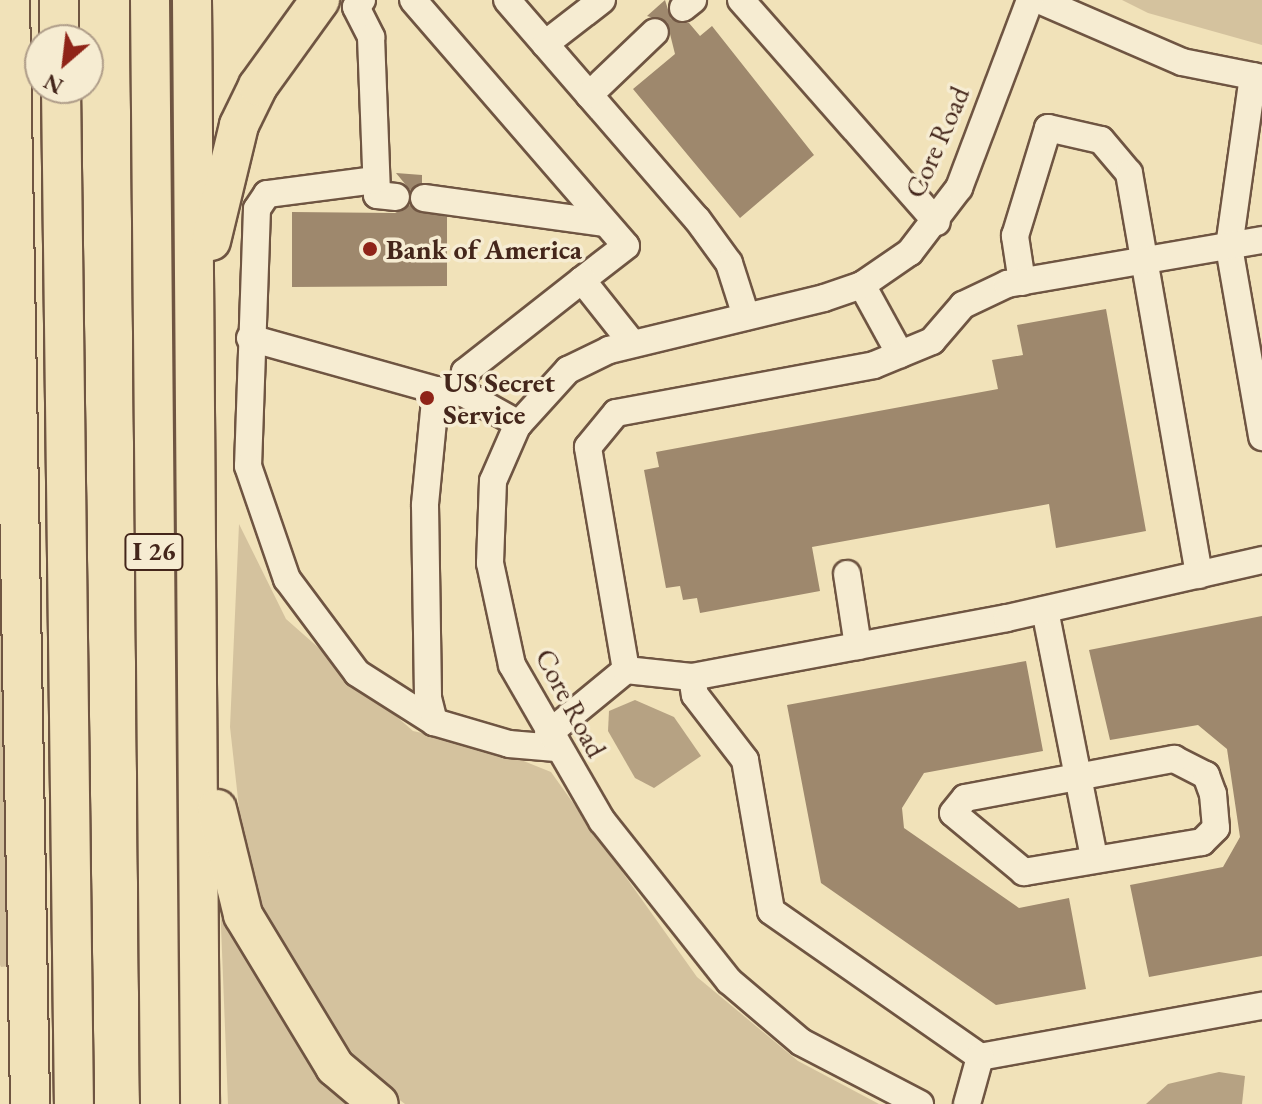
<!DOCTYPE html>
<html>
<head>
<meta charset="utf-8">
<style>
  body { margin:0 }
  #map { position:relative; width:1262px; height:1104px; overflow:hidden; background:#f1e2b9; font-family:"EB Garamond",serif }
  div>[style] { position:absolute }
  .green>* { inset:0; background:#d4c29e }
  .water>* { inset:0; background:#b6a283 }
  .building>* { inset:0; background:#9e886d }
  .roads { filter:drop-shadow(2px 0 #6f5542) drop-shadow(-2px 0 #6f5542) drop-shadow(0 2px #6f5542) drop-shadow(0 -2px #6f5542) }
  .minor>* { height:26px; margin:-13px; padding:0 13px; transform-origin:13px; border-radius:13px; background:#f6ecd2 }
  .highway>* { height:38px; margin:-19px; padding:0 19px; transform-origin:19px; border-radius:19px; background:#f1e2b9 }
  .dots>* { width:22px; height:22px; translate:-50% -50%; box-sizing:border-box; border:4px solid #f6ecd2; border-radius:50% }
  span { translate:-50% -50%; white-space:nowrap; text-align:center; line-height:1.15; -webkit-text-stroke:7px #f6ecd2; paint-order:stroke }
  .shield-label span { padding:2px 6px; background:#f6ecd2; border:2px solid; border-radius:6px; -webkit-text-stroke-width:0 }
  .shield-label { font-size:26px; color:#44261b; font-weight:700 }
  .street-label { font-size:28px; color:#44261b }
  .poi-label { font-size:28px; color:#44261b; font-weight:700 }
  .left { translate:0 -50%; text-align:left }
  .north { position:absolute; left:24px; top:24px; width:80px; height:80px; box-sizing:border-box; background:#f6ecd2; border:2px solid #af9d89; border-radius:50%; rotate:208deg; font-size:22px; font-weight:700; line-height:32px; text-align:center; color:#44261b }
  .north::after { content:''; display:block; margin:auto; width:28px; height:36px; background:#8f2418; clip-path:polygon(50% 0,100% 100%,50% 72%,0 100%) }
</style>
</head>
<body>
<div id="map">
  <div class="green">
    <div style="clip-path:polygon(1122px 0,1262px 0,1262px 45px,1148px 13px)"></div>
    <div style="clip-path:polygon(239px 524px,286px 619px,413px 731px,491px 748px,551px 772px,697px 977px,798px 1061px,879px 1104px,405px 1104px,372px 1079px,313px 1001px,268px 920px,244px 853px,230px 727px)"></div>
    <div style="clip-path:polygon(0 589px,10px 966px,1px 967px,0 965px)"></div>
    <div style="clip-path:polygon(219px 875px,356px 1104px,228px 1104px)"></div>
  </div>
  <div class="water">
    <div style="clip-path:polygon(635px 700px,674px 717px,701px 756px,654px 788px,635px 778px,608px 731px,609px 711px)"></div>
    <div style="clip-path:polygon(1219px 1072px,1245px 1076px,1242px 1104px,1146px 1104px,1168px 1084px)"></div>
  </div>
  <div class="building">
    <div style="clip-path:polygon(665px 0,671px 19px,689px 23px,700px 36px,712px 26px,814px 155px,740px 218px,633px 89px,675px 54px,667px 22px,647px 16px)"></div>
    <div style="clip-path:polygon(396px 173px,422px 175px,422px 183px,410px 190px)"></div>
    <div style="clip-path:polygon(410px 205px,447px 217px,447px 286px,292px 287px,292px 212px,395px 213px)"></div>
    <div style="clip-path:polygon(1106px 309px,1146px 531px,1056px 548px,1049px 504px,812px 547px,820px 591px,700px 613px,697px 598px,683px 600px,680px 586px,666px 588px,644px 470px,659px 467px,656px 452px,998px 389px,992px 360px,1023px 355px,1017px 325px)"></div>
    <div style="clip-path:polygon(1262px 616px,1262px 956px,1149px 977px,1130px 885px,1223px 867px,1240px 837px,1227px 749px,1198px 725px,1110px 740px,1089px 650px)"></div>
    <div style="clip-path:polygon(1026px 661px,1043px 751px,924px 773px,902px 808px,904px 828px,1019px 908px,1069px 898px,1086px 989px,996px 1005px,821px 883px,787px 705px)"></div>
  </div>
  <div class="roads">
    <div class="minor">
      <div style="left:362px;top:0;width:9px;rotate:131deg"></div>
      <div style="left:356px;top:7px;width:34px;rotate:63deg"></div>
      <div style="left:371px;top:37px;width:158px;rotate:87.8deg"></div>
      <div style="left:377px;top:195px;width:19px;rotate:6deg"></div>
      <div style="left:413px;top:0;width:325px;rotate:49.1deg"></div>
      <div style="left:626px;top:246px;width:56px;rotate:142.3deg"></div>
      <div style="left:507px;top:0;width:290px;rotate:49.1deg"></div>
      <div style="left:697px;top:219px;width:54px;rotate:54deg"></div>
      <div style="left:729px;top:263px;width:56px;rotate:72.2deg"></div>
      <div style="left:741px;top:0;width:296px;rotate:48.6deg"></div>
      <div style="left:1039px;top:0;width:156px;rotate:23.4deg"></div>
      <div style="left:1182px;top:62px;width:82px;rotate:11.3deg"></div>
      <div style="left:683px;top:8px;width:13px;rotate:-39deg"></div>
      <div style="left:545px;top:44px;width:72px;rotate:-37.7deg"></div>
      <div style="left:1253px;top:76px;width:173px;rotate:98deg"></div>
      <div style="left:1229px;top:247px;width:193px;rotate:80.1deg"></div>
      <div style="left:589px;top:95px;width:91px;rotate:-43.7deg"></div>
      <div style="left:375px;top:180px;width:109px;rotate:172.6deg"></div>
      <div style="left:267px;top:194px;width:18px;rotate:124deg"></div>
      <div style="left:257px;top:209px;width:257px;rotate:92deg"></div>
      <div style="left:248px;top:466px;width:120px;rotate:71deg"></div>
      <div style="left:287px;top:579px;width:117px;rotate:53.3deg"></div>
      <div style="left:357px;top:673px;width:91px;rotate:32.5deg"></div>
      <div style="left:424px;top:198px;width:183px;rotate:7.9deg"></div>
      <div style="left:1022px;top:282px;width:47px;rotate:-98.7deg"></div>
      <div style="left:1015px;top:236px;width:113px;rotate:-73deg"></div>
      <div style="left:1048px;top:128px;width:54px;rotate:12.8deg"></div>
      <div style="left:1101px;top:140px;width:43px;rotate:49.7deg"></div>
      <div style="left:1129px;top:173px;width:408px;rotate:80.1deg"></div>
      <div style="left:862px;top:285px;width:79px;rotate:61.2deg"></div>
      <div style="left:250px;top:338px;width:193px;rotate:15.6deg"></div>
      <div style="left:463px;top:393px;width:21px;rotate:-85deg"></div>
      <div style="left:465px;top:372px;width:149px;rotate:-38.2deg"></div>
      <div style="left:582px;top:280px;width:80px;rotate:51.6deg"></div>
      <div style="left:519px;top:424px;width:64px;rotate:-151deg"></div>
      <div style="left:463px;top:393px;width:27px;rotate:-174deg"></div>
      <div style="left:436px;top:390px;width:116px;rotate:95.5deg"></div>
      <div style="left:425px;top:505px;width:193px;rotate:89.1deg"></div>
      <div style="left:428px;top:698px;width:25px;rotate:76deg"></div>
      <div style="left:434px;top:722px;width:78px;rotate:16.3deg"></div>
      <div style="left:509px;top:744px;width:47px;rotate:4.9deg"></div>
      <div style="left:847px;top:574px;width:73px;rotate:81.3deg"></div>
      <div style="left:1045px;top:610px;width:252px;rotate:78.8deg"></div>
      <div style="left:626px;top:670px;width:226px;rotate:-99.7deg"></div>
      <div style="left:588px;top:447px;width:44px;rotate:-50.5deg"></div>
      <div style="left:616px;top:413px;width:262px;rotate:-10.5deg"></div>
      <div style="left:874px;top:365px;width:63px;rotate:-22.5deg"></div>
      <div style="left:932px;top:341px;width:48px;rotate:-49.3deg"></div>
      <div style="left:963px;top:305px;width:49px;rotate:-25.5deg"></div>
      <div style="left:1007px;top:284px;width:259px;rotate:-9.8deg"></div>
      <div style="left:692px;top:677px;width:18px;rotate:81deg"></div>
      <div style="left:695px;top:695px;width:82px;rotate:52.4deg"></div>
      <div style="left:745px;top:760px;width:153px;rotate:80.2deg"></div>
      <div style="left:771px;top:911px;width:255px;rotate:34.9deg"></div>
      <div style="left:980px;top:1057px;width:287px;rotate:-10.3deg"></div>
      <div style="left:548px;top:734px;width:101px;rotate:-39.4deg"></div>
      <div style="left:626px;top:670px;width:66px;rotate:6.1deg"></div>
      <div style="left:692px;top:677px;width:320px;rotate:-10.6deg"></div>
      <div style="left:1007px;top:618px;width:262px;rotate:-12.8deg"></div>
      <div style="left:1174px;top:759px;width:36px;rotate:27deg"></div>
      <div style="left:1206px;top:775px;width:20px;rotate:70deg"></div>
      <div style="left:1213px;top:794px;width:34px;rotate:85deg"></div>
      <div style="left:1216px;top:828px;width:20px;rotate:135deg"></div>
      <div style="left:1202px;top:842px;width:181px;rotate:170.4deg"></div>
      <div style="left:1024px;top:872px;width:92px;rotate:-140.3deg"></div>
      <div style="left:953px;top:813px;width:19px;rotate:-51deg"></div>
      <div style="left:965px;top:798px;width:213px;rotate:-10.6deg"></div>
      <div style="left:920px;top:1104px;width:134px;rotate:-152.5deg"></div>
      <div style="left:801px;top:1042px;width:94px;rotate:-139.7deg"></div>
      <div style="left:729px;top:981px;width:204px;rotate:-128.4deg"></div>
      <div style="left:602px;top:821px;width:180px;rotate:-120deg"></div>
      <div style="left:512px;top:665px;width:104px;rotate:-102.2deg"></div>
      <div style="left:490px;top:563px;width:82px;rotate:-87.9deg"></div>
      <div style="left:493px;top:481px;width:60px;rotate:-66.4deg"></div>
      <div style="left:517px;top:426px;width:76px;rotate:-47.7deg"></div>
      <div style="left:568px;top:370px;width:46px;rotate:-26deg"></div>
      <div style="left:609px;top:350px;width:221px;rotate:-13.6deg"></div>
      <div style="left:824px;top:298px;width:40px;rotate:-18.9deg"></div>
      <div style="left:862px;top:285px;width:58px;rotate:-34.5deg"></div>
      <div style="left:910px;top:252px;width:81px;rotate:-52.6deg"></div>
      <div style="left:959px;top:188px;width:201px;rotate:-69.3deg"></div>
      <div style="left:967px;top:1104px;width:49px;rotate:-74.5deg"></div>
    </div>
    <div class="highway">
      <div style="left:10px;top:0;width:1104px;rotate:88.96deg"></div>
      <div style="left:59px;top:0;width:40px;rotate:90deg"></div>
      <div style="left:150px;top:0;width:1104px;rotate:89.48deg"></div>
      <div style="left:192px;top:0;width:1104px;rotate:89.58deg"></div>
      <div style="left:61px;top:88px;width:1016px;rotate:89.27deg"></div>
      <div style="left:211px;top:241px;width:119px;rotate:-76.4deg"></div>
      <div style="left:239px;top:125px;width:43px;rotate:-64deg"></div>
      <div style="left:258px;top:86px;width:106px;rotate:-54.2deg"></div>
      <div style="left:217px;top:809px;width:109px;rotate:76.2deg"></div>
      <div style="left:243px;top:915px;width:178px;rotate:58.8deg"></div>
      <div style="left:335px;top:1067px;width:57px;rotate:40.1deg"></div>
    </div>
  </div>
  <div class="dots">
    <div style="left:370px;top:249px;background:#8f2418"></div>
    <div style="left:427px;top:398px;background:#8f2418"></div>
  </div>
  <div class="shield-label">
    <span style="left:154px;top:552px">I 26</span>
  </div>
  <div class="street-label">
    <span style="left:937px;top:142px;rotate:-66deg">Core Road</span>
    <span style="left:571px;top:703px;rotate:62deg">Core Road</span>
  </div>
  <div class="poi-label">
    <span class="left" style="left:386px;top:249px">Bank of America</span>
    <span class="left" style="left:443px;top:398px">US Secret<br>Service</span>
  </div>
  <div class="north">N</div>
</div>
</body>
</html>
